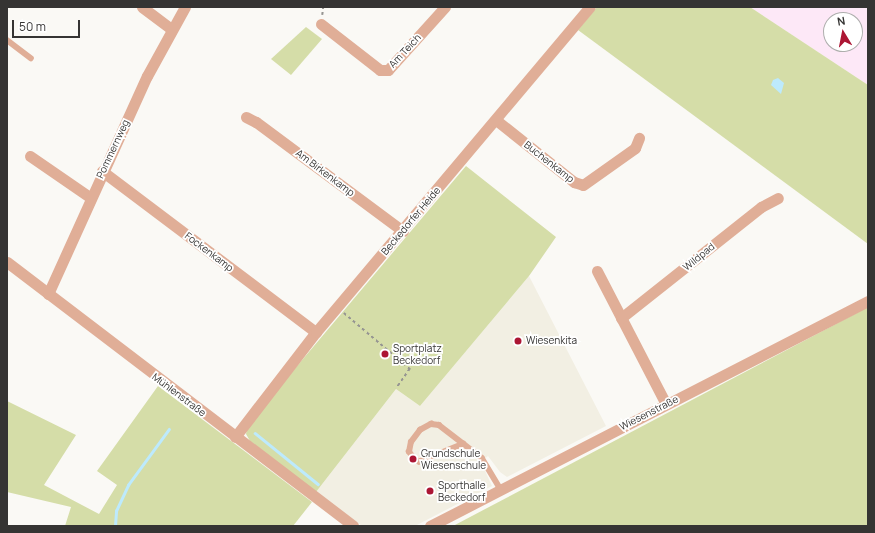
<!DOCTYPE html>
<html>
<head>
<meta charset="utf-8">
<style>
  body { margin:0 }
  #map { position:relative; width:875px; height:533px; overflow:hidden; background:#faf9f5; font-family:Manrope,sans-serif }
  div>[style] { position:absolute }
  .industrial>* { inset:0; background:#fde8f7 }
  .built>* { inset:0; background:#f2efe3 }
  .green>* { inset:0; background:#d5dda8 }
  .water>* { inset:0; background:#bdeafd }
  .stream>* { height:2.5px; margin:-1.25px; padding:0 1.25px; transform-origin:1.25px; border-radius:1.25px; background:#bdeafd }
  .path>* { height:1.5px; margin-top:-0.75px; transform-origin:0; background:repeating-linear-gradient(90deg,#959491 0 3px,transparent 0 6px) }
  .lane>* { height:5.5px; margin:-2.75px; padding:0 2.75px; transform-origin:2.75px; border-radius:2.75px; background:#e0ae97 }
  .street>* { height:11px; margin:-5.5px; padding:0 5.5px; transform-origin:5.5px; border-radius:5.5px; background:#e0ae97 }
  .dots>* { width:11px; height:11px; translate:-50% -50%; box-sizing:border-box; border:2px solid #fff; border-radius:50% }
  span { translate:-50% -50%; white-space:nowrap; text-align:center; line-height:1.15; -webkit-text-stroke:3.5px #fff; paint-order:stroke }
  .street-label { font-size:10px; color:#353433 }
  .poi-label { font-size:10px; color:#353433 }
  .left { translate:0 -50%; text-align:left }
  .frame { position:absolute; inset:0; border:8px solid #353433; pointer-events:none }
  .north { position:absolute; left:823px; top:12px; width:40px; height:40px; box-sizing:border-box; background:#fff; border:1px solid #aeaead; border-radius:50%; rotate:350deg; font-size:11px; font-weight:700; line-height:16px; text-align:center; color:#353433 }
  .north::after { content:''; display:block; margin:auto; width:14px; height:18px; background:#ac1634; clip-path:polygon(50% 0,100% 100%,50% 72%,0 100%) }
  .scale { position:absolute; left:12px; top:20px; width:68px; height:18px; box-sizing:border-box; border:2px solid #353433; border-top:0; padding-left:5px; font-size:12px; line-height:14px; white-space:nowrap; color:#353433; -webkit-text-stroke:3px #fff; paint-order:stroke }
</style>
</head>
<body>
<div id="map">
  <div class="industrial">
    <div style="clip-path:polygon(evenodd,750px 7px,868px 7px,868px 85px,750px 7px,831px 20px,855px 20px,855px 44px,831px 44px,831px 20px)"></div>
  </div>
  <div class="built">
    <div style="clip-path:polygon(529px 276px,606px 426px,507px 477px,500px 472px,488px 456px,481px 462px,492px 486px,415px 526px,362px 526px,316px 492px,396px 389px,420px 406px)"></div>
  </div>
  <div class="green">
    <div style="clip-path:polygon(597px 7px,750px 7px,868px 85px,868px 244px,578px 30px)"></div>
    <div style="clip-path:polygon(306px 27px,322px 39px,291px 75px,271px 59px)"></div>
    <div style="clip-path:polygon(466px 166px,556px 237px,529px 276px,420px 406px,396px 389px,316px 492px,250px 441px,246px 434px,248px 424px)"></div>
    <div style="clip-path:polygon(868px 307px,868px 526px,453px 526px)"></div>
    <div style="clip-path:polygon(158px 386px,312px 502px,293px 526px,65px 526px,71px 507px,7px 492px,7px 401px,76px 435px,44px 485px,99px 514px,117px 485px,97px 471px)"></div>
  </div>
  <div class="water">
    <div style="clip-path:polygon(778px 78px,784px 83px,781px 94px,771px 85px,773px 80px)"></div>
  </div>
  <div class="stream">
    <div style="left:255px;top:433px;width:81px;rotate:39deg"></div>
    <div style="left:115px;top:526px;width:15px;rotate:-86deg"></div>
    <div style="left:116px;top:511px;width:29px;rotate:-65deg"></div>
    <div style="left:128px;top:485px;width:69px;rotate:-53.8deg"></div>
  </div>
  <div class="path">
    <div style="left:322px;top:15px;width:8px;rotate:-83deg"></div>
    <div style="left:344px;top:313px;width:87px;rotate:40.3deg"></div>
    <div style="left:410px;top:369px;width:24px;rotate:125deg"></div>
  </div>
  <div class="lane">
    <div style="left:7px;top:40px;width:30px;rotate:37deg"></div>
    <div style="left:464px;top:444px;width:48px;rotate:157.8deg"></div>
    <div style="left:420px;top:462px;width:5px;rotate:-158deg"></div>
    <div style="left:415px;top:460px;width:10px;rotate:-127deg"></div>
    <div style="left:409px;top:452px;width:10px;rotate:-79deg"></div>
    <div style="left:411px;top:442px;width:15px;rotate:-53deg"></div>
    <div style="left:420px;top:430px;width:13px;rotate:-29deg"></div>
    <div style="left:431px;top:424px;width:8px;rotate:7deg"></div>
    <div style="left:439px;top:425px;width:54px;rotate:37.5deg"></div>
    <div style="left:482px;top:458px;width:37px;rotate:59deg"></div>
  </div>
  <div class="street">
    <div style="left:142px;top:7px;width:36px;rotate:37deg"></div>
    <div style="left:321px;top:24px;width:75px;rotate:37.9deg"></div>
    <div style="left:380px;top:70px;width:8px"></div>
    <div style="left:388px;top:70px;width:85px;rotate:-47.9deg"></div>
    <div style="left:246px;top:117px;width:11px;rotate:27deg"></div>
    <div style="left:256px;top:122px;width:183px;rotate:36.6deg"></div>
    <div style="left:496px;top:120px;width:100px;rotate:38.5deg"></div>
    <div style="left:574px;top:182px;width:9px;rotate:18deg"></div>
    <div style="left:583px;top:185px;width:64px;rotate:-35.4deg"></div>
    <div style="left:635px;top:148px;width:11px;rotate:-68deg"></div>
    <div style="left:30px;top:156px;width:74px;rotate:34.5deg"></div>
    <div style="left:102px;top:171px;width:268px;rotate:37deg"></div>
    <div style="left:7px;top:262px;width:435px;rotate:37.3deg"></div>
    <div style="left:597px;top:271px;width:150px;rotate:62.6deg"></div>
    <div style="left:48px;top:294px;width:239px;rotate:-65.6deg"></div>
    <div style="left:147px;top:76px;width:79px;rotate:-61.2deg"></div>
    <div style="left:621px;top:318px;width:179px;rotate:-38.4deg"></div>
    <div style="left:761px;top:207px;width:19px;rotate:-28deg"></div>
    <div style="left:235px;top:437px;width:133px;rotate:-52.4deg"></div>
    <div style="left:316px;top:332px;width:425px;rotate:-49.9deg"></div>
    <div style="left:430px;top:526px;width:492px;rotate:-27.2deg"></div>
  </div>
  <div class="dots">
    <div style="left:518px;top:341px;background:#ac1634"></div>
    <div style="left:385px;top:354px;background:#ac1634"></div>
    <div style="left:413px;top:459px;background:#ac1634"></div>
    <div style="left:430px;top:491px;background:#ac1634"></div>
  </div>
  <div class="street-label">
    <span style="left:405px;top:51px;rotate:-47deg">Am Teich</span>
    <span style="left:113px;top:149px;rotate:-65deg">Pommernweg</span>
    <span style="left:549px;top:162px;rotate:38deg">Buchenkamp</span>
    <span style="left:325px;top:173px;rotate:37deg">Am Birkenkamp</span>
    <span style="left:411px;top:221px;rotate:-50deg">Beckedorfer Heide</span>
    <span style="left:209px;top:252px;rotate:37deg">Fockenkamp</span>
    <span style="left:699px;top:257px;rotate:-39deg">Wildpad</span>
    <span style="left:179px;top:395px;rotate:37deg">Mühlenstraße</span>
    <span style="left:649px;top:413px;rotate:-27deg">Wiesenstraße</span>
  </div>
  <div class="poi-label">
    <span class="left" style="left:526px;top:341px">Wiesenkita</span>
    <span class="left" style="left:393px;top:354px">Sportplatz<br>Beckedorf</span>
    <span class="left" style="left:421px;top:459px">Grundschule<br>Wiesenschule</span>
    <span class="left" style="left:438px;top:491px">Sporthalle<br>Beckedorf</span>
  </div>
  <div class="frame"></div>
  <div class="north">N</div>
  <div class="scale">50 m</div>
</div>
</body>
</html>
